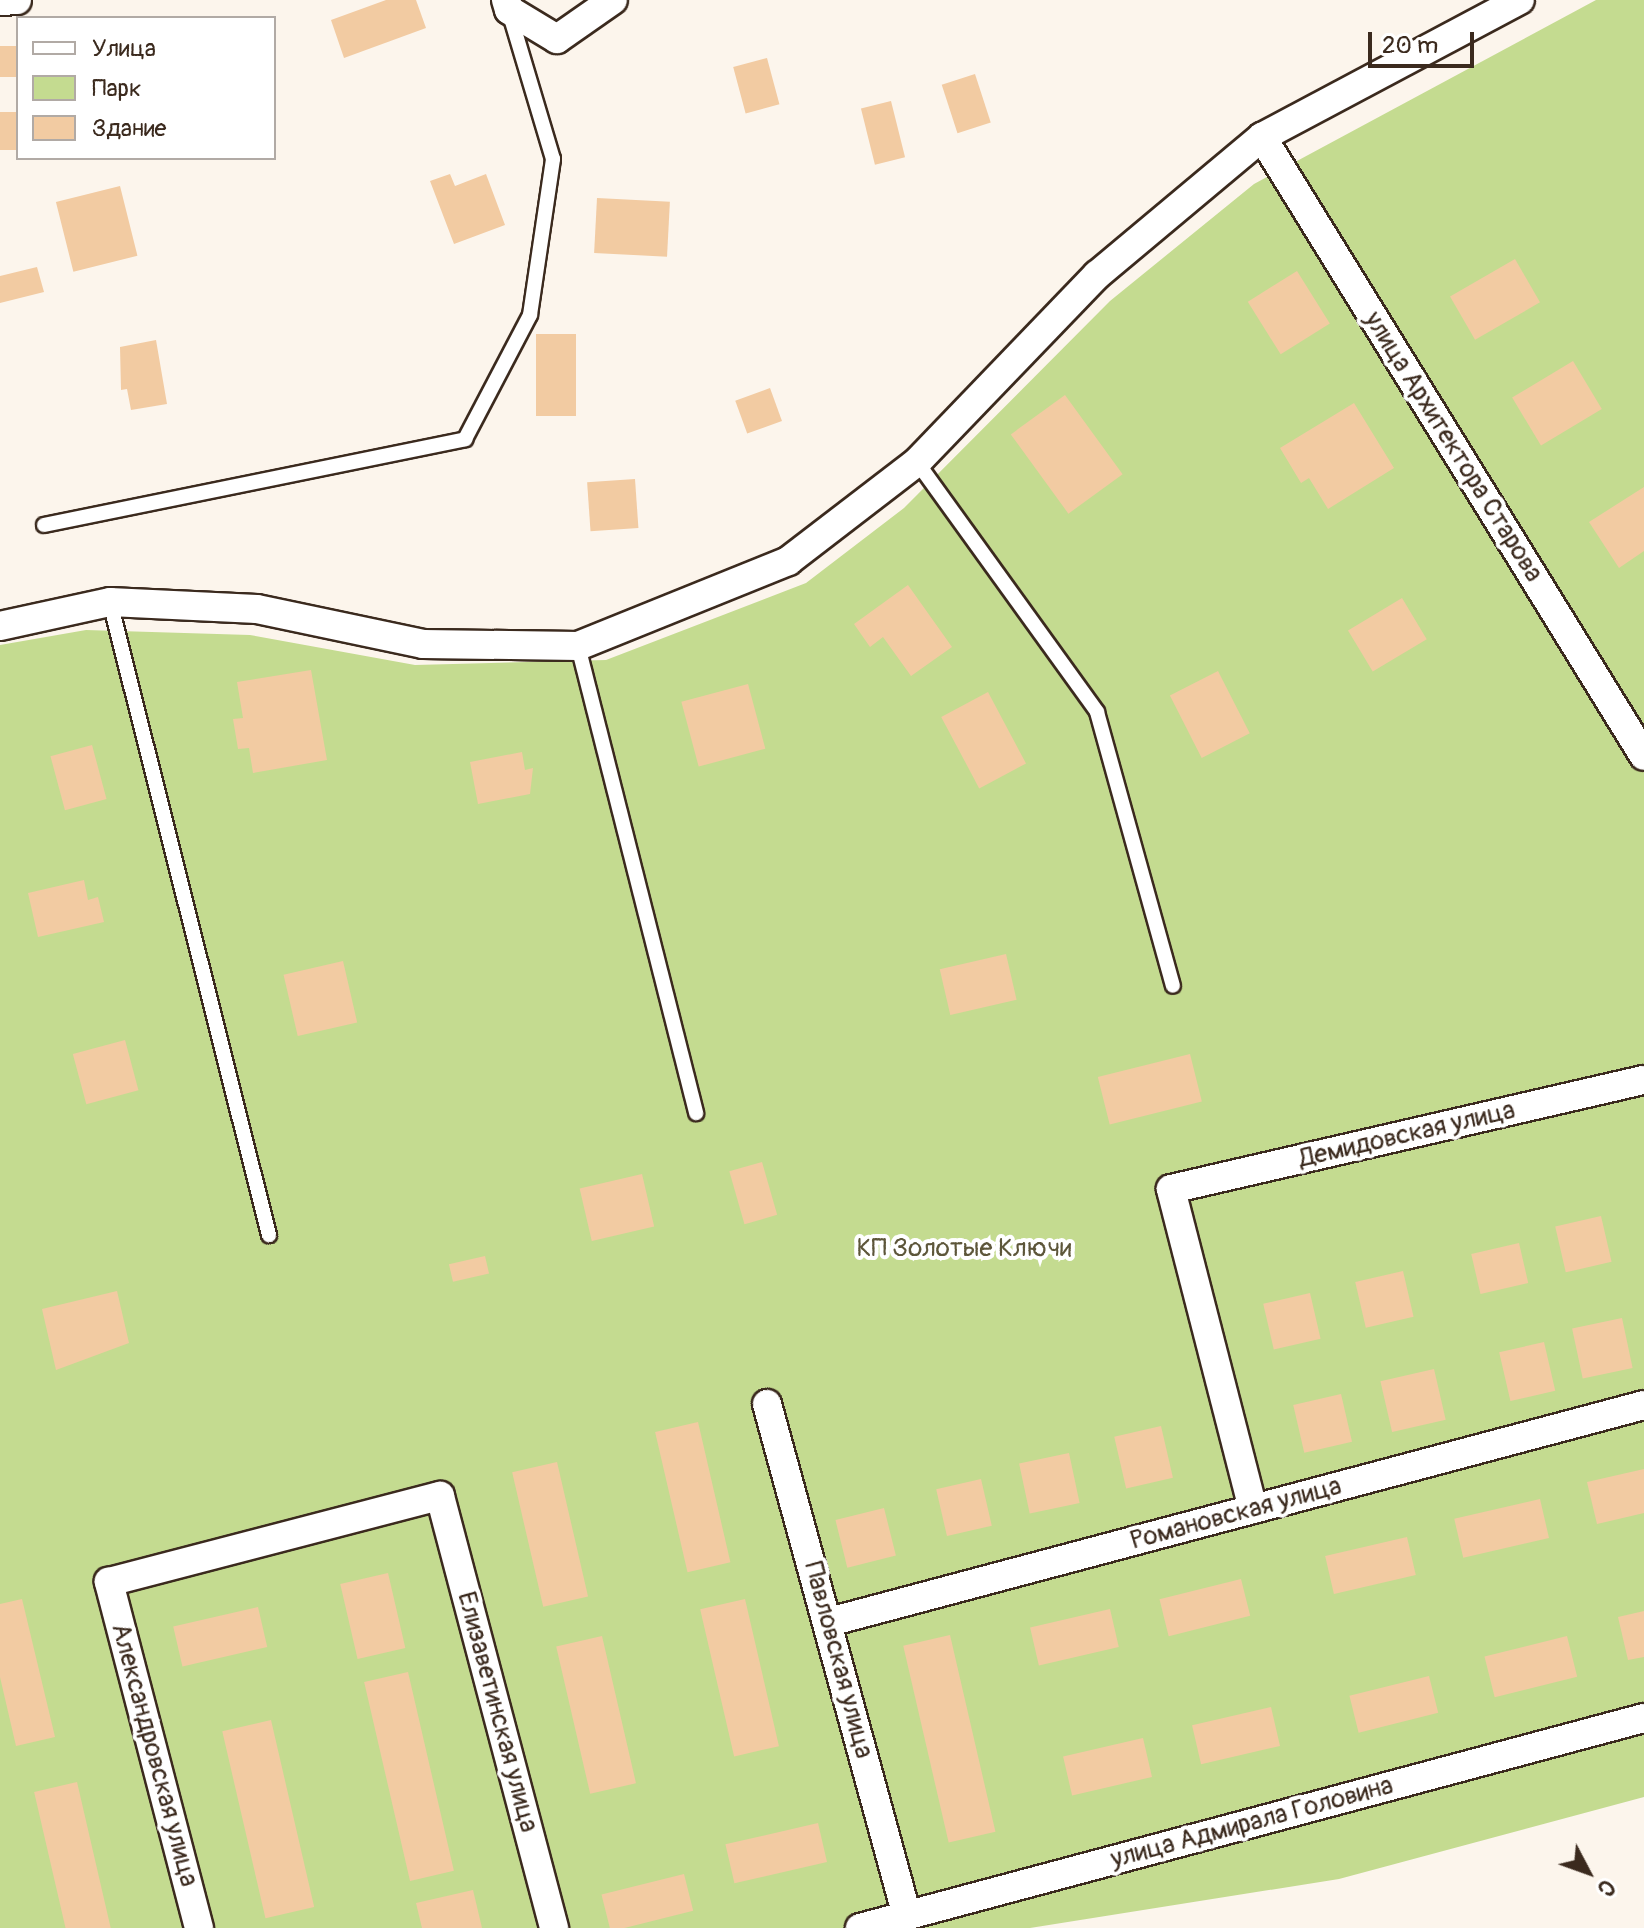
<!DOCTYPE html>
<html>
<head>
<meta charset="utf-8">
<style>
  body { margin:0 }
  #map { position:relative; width:1644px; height:1928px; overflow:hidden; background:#fcf5ec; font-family:Pangolin,sans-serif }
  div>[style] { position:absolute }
  .green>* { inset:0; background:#c4db90 }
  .building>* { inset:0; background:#f2cba2; transform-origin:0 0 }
  .roads { filter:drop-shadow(2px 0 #3b2a1e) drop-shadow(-2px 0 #3b2a1e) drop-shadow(0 2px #3b2a1e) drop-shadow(0 -2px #3b2a1e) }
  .lane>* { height:14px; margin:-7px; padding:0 7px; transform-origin:7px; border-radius:7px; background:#fff }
  .street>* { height:28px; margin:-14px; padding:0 14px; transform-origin:14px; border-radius:14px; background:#fff }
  span { translate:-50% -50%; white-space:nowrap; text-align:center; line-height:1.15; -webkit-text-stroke:8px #fff; paint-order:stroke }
  .street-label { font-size:26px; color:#3b2a1e }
  .park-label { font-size:26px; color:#5d563a }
  .legend { position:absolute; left:16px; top:16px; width:260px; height:144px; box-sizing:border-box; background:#fff; border:2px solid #b1aaa5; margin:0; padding:10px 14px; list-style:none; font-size:24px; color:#3b2a1e }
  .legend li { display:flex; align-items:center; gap:16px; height:40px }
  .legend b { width:40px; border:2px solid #b1aaa5 }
  .north { position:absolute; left:1548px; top:1832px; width:80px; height:80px; -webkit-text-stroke:6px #fff; paint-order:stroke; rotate:131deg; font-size:22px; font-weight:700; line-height:32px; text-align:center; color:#3b2a1e }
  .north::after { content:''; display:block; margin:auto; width:28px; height:36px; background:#3b2a1e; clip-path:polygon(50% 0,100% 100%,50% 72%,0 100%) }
  .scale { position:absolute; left:1368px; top:32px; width:106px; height:36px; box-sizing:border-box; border:4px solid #3b2a1e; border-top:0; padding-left:10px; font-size:24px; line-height:28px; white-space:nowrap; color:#3b2a1e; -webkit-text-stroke:6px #fff; paint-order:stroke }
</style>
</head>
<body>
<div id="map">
  <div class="green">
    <div style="clip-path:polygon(1596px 0,1644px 0,1644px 1797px,1339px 1879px,1030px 1928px,0 1928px,0 645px,86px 630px,250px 635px,415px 665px,606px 660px,806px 583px,904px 508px,1110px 301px,1254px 184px)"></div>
  </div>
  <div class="building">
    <div style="clip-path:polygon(386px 0,416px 0,426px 28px,344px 58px,331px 20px)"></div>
    <div style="left:0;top:46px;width:18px;height:31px"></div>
    <div style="left:767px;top:58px;width:48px;height:35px;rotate:75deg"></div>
    <div style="left:975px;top:74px;width:51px;height:35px;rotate:72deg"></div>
    <div style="left:891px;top:101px;width:58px;height:31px;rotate:76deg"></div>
    <div style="left:18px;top:112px;width:38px;height:18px;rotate:90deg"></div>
    <div style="clip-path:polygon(450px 174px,455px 186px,486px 174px,505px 225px,454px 244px,430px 181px)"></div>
    <div style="left:120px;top:186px;width:72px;height:66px;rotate:76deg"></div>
    <div style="left:597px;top:198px;width:73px;height:55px;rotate:3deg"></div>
    <div style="left:1515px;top:259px;width:50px;height:75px;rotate:60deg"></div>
    <div style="clip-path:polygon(37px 267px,44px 292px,0 303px,0 276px)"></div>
    <div style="left:1297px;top:271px;width:62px;height:58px;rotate:58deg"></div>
    <div style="left:536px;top:334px;width:40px;height:82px"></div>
    <div style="clip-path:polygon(156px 340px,167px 404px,131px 410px,127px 389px,121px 390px,120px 347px)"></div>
    <div style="left:1573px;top:361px;width:56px;height:71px;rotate:59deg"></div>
    <div style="left:770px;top:388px;width:35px;height:37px;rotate:70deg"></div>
    <div style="left:1065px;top:395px;width:98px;height:67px;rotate:54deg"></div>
    <div style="clip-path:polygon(1354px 403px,1394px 468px,1328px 509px,1309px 478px,1301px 483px,1280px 448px)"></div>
    <div style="left:635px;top:479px;width:49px;height:48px;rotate:86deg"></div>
    <div style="clip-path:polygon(1644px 487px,1644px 551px,1619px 568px,1589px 522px)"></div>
    <div style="clip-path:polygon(908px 585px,952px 647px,911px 676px,883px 637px,870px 647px,854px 624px)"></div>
    <div style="left:1402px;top:598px;width:48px;height:63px;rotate:59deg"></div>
    <div style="clip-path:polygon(311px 670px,327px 760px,253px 773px,249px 748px,238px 749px,233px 719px,243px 718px,237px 682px)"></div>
    <div style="left:1218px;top:671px;width:70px;height:54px;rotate:63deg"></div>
    <div style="left:748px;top:684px;width:67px;height:69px;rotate:75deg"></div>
    <div style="left:988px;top:692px;width:81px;height:53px;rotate:62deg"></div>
    <div style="left:92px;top:745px;width:56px;height:43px;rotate:75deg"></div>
    <div style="clip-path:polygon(522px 752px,525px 770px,533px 768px,530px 794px,478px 804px,470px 762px)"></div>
    <div style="clip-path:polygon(84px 880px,88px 900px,98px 897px,104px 922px,38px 937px,28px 893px)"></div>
    <div style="left:1006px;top:954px;width:47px;height:68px;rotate:77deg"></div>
    <div style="left:343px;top:961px;width:63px;height:61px;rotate:77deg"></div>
    <div style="left:125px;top:1040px;width:52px;height:54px;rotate:75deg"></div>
    <div style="left:1190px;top:1054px;width:49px;height:95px;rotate:76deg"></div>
    <div style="left:762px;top:1162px;width:55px;height:34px;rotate:74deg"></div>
    <div style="left:642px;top:1174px;width:54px;height:64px;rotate:77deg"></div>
    <div style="left:1601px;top:1216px;width:47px;height:47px;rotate:77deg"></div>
    <div style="left:1519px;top:1243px;width:41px;height:49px;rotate:77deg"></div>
    <div style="left:485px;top:1256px;width:18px;height:37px;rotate:77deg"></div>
    <div style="left:1403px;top:1271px;width:47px;height:49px;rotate:77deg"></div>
    <div style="clip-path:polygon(117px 1291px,129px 1343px,56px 1370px,42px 1309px)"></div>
    <div style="left:1310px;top:1293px;width:47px;height:48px;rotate:77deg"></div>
    <div style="left:1622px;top:1318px;width:51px;height:51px;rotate:78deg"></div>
    <div style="left:1544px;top:1342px;width:50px;height:46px;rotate:77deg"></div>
    <div style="left:1434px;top:1369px;width:52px;height:55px;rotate:77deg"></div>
    <div style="left:1341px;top:1394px;width:49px;height:49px;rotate:77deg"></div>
    <div style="left:698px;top:1422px;width:144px;height:44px;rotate:77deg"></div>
    <div style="left:1161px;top:1426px;width:53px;height:48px;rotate:77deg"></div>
    <div style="left:1069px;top:1453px;width:51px;height:51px;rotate:78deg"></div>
    <div style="left:557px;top:1462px;width:138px;height:46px;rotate:77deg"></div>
    <div style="clip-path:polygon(1644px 1469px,1644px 1513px,1597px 1524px,1587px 1482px)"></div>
    <div style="left:981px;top:1479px;width:48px;height:46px;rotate:77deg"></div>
    <div style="left:1540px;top:1499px;width:40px;height:88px;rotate:77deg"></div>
    <div style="left:884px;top:1508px;width:49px;height:50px;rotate:76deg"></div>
    <div style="left:1407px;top:1537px;width:39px;height:84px;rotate:77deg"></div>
    <div style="left:388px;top:1573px;width:77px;height:49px;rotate:77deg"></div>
    <div style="left:1241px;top:1579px;width:38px;height:84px;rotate:76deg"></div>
    <div style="clip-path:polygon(22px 1599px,55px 1737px,16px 1746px,0 1677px,0 1604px)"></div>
    <div style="left:745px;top:1599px;width:151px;height:46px;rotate:77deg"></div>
    <div style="left:258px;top:1607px;width:41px;height:87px;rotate:77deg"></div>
    <div style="left:1110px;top:1609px;width:39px;height:82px;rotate:77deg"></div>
    <div style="clip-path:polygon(1644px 1611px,1644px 1657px,1628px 1660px,1618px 1617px)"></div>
    <div style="left:950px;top:1635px;width:202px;height:48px;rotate:77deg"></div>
    <div style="left:602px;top:1636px;width:151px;height:47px;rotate:77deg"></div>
    <div style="left:1567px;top:1636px;width:42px;height:85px;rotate:76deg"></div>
    <div style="left:408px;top:1672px;width:204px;height:45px;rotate:77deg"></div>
    <div style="left:1429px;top:1676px;width:38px;height:82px;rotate:76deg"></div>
    <div style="left:1271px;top:1707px;width:40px;height:81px;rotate:77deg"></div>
    <div style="left:271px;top:1720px;width:192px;height:50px;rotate:77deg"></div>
    <div style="left:1143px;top:1738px;width:40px;height:82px;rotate:77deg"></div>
    <div style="left:77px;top:1782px;width:150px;height:44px;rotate:77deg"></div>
    <div style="left:818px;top:1823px;width:40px;height:95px;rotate:77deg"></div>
    <div style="left:684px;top:1874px;width:38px;height:85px;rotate:76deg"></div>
    <div style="clip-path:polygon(473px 1890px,482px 1928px,422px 1928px,416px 1903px)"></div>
  </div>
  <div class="roads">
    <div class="lane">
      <div style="left:917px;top:462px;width:308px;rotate:54.2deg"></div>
      <div style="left:1097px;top:712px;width:284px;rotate:74.5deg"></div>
      <div style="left:44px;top:525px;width:430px;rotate:-11.5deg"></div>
      <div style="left:465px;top:439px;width:140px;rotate:-62.3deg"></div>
      <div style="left:530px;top:315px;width:158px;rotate:-81.6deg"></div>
      <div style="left:553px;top:159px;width:150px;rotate:-106.6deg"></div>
      <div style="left:110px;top:602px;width:653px;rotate:75.9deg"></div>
      <div style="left:578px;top:646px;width:482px;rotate:75.8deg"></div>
    </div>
    <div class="street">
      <div style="left:506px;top:0;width:10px;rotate:73deg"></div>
      <div style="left:509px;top:10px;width:56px;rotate:31.1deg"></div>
      <div style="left:557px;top:39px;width:68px;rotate:-34.9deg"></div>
      <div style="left:0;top:1px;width:17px;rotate:-3deg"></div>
      <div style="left:1262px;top:137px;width:727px;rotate:58.32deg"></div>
      <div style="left:0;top:626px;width:113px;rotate:-12.3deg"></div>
      <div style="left:110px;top:602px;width:147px;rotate:2.7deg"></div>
      <div style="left:257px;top:609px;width:170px;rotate:11.9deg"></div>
      <div style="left:423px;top:644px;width:155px;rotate:0.7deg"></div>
      <div style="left:578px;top:646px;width:227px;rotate:-22deg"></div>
      <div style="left:788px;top:561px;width:163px;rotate:-37.5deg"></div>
      <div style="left:917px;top:462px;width:260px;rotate:-46.1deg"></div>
      <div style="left:1097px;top:275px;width:215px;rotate:-39.9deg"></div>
      <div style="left:1262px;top:137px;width:292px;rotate:-28deg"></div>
      <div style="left:767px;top:1404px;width:531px;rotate:74.71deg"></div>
      <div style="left:1253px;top:1509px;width:330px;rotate:-104.4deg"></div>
      <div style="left:1171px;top:1189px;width:485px;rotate:-13deg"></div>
      <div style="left:829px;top:1622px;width:843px;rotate:-14.91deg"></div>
      <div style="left:199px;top:1928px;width:358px;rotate:-104.6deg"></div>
      <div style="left:109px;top:1582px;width:342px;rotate:-14.6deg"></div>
      <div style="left:440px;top:1496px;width:447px;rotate:75.2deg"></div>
      <div style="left:860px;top:1928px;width:812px;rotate:-15deg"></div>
    </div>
  </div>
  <div class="street-label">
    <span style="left:1453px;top:447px;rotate:58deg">улица Архитектора Старова</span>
    <span style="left:1407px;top:1135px;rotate:-13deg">Демидовская улица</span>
    <span style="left:1236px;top:1514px;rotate:-15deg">Романовская улица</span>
    <span style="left:838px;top:1660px;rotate:75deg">Павловская улица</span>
    <span style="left:497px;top:1712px;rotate:75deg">Елизаветинская улица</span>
    <span style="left:154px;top:1755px;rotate:75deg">Александровская улица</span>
    <span style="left:1252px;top:1823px;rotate:-15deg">улица Адмирала Головина</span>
  </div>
  <div class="park-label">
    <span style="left:964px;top:1249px">КП Золотые Ключи</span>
  </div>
  <ul class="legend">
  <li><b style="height:10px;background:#fff"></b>Улица</li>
  <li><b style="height:22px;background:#c4db90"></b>Парк</li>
  <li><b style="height:22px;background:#f2cba2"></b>Здание</li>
  </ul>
  <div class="north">С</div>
  <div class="scale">20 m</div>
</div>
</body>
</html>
